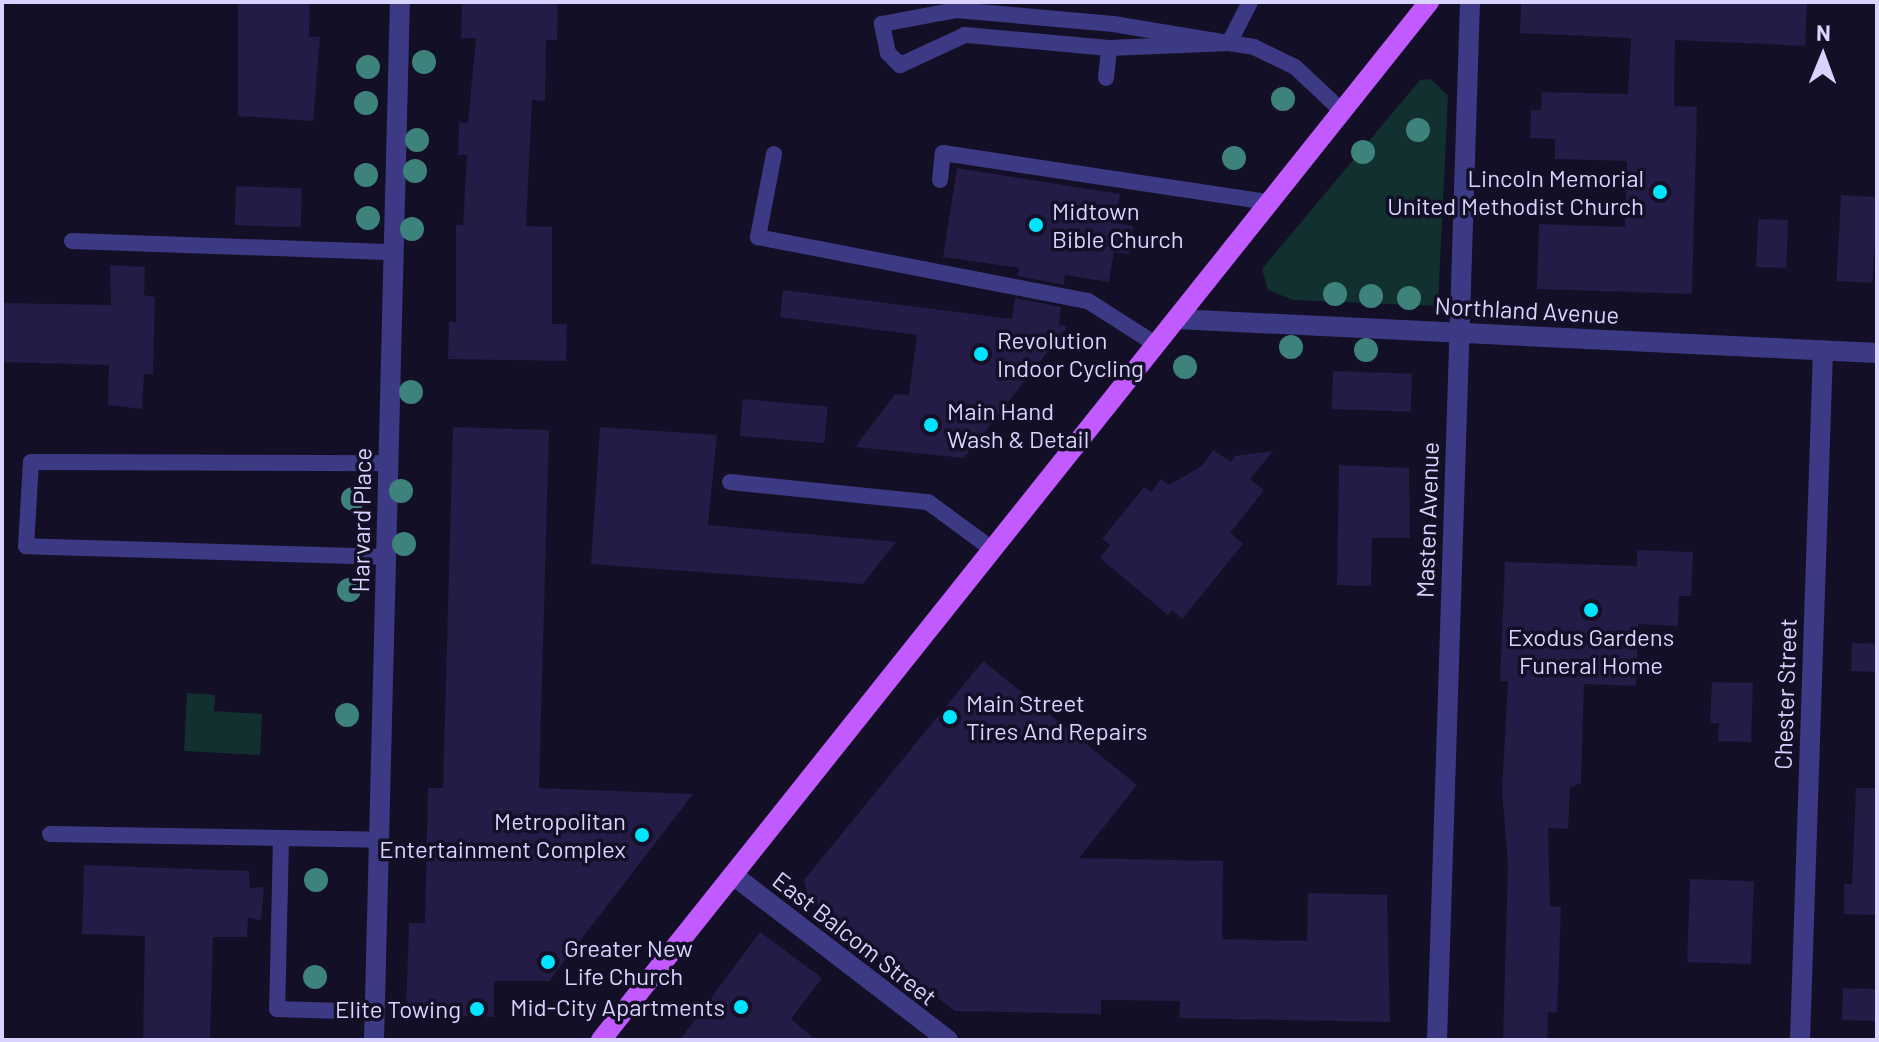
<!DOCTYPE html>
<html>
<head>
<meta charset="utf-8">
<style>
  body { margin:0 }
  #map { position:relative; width:1879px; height:1042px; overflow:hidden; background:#130f26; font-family:Barlow,sans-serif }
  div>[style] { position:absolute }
  .green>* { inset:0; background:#12302f }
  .building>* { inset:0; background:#241b47; transform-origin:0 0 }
  .lane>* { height:16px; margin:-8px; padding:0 8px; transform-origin:8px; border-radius:8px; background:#3d3a85 }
  .street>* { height:20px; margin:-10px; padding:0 10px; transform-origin:10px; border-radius:10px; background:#3d3a85 }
  .primary>* { height:20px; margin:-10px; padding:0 10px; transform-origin:10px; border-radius:10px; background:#c25bff }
  .trees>* { width:24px; height:24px; margin:-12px; border-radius:50%; background:#3d827b }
  .dots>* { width:22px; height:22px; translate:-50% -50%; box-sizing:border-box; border:4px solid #130f26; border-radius:50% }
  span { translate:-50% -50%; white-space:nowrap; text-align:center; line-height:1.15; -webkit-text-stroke:7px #130f26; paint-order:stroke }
  .poi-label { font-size:24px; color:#d9d4ff }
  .right { translate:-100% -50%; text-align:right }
  .left { translate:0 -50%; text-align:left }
  .street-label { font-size:24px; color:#d9d4ff }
  .frame { position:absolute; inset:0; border:4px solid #d9d4ff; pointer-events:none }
  .north { position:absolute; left:1783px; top:16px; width:80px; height:80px; -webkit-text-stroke:6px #130f26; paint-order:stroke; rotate:1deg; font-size:22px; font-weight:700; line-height:32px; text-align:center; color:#d9d4ff }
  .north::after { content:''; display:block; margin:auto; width:28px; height:36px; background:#d9d4ff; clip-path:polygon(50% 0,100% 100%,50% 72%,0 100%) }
</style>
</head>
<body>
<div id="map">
  <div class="green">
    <div style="clip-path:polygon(1431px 79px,1448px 96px,1438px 306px,1293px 300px,1268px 290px,1262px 269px,1420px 80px)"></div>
    <div style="clip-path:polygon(187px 693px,215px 695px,214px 711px,262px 714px,260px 755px,184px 751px)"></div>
  </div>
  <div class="building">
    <div style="clip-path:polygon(238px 2px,310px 2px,309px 37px,320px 37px,313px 121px,238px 116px)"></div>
    <div style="clip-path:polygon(462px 2px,558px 4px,557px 40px,546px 40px,545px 101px,532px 100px,526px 226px,552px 227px,552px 324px,567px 324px,566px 361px,448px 359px,449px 322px,456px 322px,456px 225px,463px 225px,467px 155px,458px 155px,459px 122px,468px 123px,476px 38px,461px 38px)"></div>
    <div style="clip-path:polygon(1521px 2px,1807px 2px,1805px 46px,1675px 40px,1674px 106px,1697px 107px,1692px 294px,1537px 289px,1539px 224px,1625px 227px,1627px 161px,1555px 159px,1555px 139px,1530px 138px,1531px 110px,1541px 110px,1542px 92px,1628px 94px,1631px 38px,1520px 33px)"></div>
    <div style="clip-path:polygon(957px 168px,1120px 194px,1115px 223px,1133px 226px,1129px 254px,1114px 252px,1109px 282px,1065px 275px,1064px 285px,1018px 276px,1019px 268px,943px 257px)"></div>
    <div style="left:236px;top:186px;width:66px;height:39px;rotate:2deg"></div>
    <div style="left:1841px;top:195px;width:36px;height:86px;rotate:3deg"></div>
    <div style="left:1758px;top:219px;width:30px;height:48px;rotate:2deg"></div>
    <div style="clip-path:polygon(110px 265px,145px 267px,144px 295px,155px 297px,153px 374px,144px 374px,142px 409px,108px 405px,109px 365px,2px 362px,2px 303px,111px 305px)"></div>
    <div style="clip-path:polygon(783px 290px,1012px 319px,1015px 298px,1061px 307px,1059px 325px,1068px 326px,964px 458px,855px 447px,895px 394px,909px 395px,917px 335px,780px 317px)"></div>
    <div style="left:1333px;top:371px;width:79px;height:38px;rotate:2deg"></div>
    <div style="left:743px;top:399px;width:85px;height:37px;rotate:5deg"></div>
    <div style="clip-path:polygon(453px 427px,549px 430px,539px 788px,693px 794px,549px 981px,494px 981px,494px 1017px,406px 1015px,409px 923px,425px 923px,428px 788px,443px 788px)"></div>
    <div style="clip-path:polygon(600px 427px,717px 435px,708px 525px,896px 542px,863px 584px,591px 564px)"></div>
    <div style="clip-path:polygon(1213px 450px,1231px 462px,1235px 456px,1273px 451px,1250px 479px,1264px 490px,1230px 533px,1243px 544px,1182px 619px,1172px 610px,1168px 615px,1100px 558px,1110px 545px,1102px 539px,1144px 487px,1151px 492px,1161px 479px,1169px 485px,1202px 466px)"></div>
    <div style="clip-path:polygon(1339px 465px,1409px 468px,1410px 538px,1372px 538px,1371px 586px,1337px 585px)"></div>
    <div style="clip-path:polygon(1637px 550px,1693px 552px,1691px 596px,1679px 596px,1678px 626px,1638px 624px,1636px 686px,1584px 684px,1581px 783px,1570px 788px,1568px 829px,1548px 828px,1550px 906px,1561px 907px,1557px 1013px,1548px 1012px,1547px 1040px,1503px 1040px,1508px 864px,1502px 791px,1508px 681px,1500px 681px,1505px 562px,1637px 566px)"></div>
    <div style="left:1852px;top:643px;width:25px;height:28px;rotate:2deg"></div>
    <div style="clip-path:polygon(983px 661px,1137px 785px,1079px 858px,1223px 861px,1222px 939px,1307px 941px,1308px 893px,1387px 895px,1390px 1022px,1179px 1018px,1180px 1001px,1101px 1000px,1101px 1014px,955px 1011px,808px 898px,804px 880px)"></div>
    <div style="clip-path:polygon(1712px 682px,1753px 683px,1751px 742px,1718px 741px,1719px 723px,1710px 723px)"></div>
    <div style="clip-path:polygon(1856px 788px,1877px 788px,1877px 915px,1844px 914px,1844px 884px,1852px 884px)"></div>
    <div style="clip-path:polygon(84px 865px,249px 871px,250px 888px,264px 887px,261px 920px,248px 918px,247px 937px,213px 937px,210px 1040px,143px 1040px,145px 936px,82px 934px)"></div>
    <div style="left:1690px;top:879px;width:64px;height:83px;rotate:2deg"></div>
    <div style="clip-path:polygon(760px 932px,822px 978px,791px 1019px,816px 1040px,680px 1040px)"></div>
    <div style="left:1843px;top:988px;width:34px;height:32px;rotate:2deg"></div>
  </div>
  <div class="lane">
    <div style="left:1229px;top:43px;width:120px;rotate:177.6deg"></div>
    <div style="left:1109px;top:48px;width:145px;rotate:-174.8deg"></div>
    <div style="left:965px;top:35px;width:72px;rotate:155.2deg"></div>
    <div style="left:900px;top:65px;width:17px;rotate:-135deg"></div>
    <div style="left:888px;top:53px;width:30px;rotate:-102deg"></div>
    <div style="left:882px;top:24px;width:75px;rotate:-10.7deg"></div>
    <div style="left:956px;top:10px;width:158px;rotate:5.1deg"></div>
    <div style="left:1113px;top:24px;width:118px;rotate:9.3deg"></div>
    <div style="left:1229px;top:43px;width:25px;rotate:9deg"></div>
    <div style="left:1254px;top:47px;width:46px;rotate:26deg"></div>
    <div style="left:1295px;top:67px;width:63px;rotate:43.1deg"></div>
    <div style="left:1229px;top:43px;width:46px;rotate:-62.9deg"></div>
    <div style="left:1106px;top:78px;width:30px;rotate:-84deg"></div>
    <div style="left:774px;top:154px;width:85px;rotate:100.9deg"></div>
    <div style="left:758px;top:237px;width:336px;rotate:11deg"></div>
    <div style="left:1088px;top:301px;width:78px;rotate:32.5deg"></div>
    <div style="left:940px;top:180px;width:27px;rotate:-84deg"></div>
    <div style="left:943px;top:153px;width:329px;rotate:8.6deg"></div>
    <div style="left:72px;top:241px;width:322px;rotate:2deg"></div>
    <div style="left:730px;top:482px;width:199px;rotate:5.8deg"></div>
    <div style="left:928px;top:502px;width:79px;rotate:36.3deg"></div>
    <div style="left:387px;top:557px;width:361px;rotate:-178.3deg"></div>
    <div style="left:26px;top:546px;width:84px;rotate:-86.6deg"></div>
    <div style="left:31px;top:462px;width:358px;rotate:0.2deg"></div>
    <div style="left:50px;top:834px;width:329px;rotate:1deg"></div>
    <div style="left:281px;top:839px;width:170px;rotate:91.3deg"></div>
    <div style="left:277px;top:1009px;width:98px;rotate:1.8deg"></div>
  </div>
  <div class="street">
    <div style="left:1176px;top:319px;width:702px;rotate:2.78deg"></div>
    <div style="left:733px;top:875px;width:271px;rotate:37.5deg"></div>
    <div style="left:374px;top:1040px;width:1038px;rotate:-88.57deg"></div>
    <div style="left:1437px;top:1040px;width:1039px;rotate:-88.18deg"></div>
    <div style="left:1800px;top:1040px;width:690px;rotate:-88.09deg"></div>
  </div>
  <div class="primary">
    <div style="left:601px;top:1040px;width:1328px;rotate:-51.42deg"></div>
  </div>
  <div class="trees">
    <div style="left:424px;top:62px"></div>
    <div style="left:368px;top:67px"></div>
    <div style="left:1283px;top:99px"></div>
    <div style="left:366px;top:103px"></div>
    <div style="left:1418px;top:130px"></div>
    <div style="left:417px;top:140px"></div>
    <div style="left:1363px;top:152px"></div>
    <div style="left:1234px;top:158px"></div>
    <div style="left:415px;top:171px"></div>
    <div style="left:366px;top:175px"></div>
    <div style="left:368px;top:218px"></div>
    <div style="left:412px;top:229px"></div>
    <div style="left:1335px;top:294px"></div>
    <div style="left:1371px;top:296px"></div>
    <div style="left:1409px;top:298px"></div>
    <div style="left:1291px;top:347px"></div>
    <div style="left:1366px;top:350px"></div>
    <div style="left:1185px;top:367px"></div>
    <div style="left:411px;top:392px"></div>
    <div style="left:401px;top:491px"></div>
    <div style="left:353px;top:499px"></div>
    <div style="left:404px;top:544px"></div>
    <div style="left:349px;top:590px"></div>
    <div style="left:347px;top:715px"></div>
    <div style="left:316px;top:880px"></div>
    <div style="left:315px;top:977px"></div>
  </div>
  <div class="dots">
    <div style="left:1660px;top:192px;background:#00e5ff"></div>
    <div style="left:1036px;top:225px;background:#00e5ff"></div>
    <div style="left:981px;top:354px;background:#00e5ff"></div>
    <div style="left:931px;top:425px;background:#00e5ff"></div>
    <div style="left:1591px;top:610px;background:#00e5ff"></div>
    <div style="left:950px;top:717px;background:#00e5ff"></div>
    <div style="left:642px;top:835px;background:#00e5ff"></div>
    <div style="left:548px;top:962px;background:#00e5ff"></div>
    <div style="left:741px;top:1007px;background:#00e5ff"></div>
    <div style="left:477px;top:1009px;background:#00e5ff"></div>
  </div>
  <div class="poi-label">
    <span class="right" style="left:1644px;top:192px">Lincoln Memorial<br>United Methodist Church</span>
    <span class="left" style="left:1052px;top:225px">Midtown<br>Bible Church</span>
    <span class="left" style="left:997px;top:354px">Revolution<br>Indoor Cycling</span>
    <span class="left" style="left:947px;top:425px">Main Hand<br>Wash &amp; Detail</span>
    <span style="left:1591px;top:651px">Exodus Gardens<br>Funeral Home</span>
    <span class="left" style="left:966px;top:717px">Main Street<br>Tires And Repairs</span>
    <span class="right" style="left:626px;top:835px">Metropolitan<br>Entertainment Complex</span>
    <span class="left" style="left:564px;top:962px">Greater New<br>Life Church</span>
    <span class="right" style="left:725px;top:1007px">Mid-City Apartments</span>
    <span class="right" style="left:461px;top:1009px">Elite Towing</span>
  </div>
  <div class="street-label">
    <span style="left:1527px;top:310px;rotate:3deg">Northland Avenue</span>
    <span style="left:361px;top:520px;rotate:-89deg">Harvard Place</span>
    <span style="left:1427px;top:520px;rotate:-88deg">Masten Avenue</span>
    <span style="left:1785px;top:694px;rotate:-88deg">Chester Street</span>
    <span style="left:855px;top:938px;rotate:38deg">East Balcom Street</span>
  </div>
  <div class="frame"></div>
  <div class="north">N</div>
</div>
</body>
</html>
